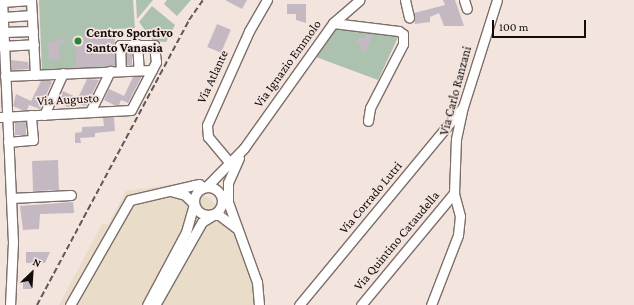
<!DOCTYPE html>
<html>
<head>
<meta charset="utf-8">
<style>
  body { margin:0 }
  #map { position:relative; width:634px; height:305px; overflow:hidden; background:#f3e4de; font-family:"Crimson Pro",serif }
  div>[style] { position:absolute }
  .industrial>* { inset:0; background:#e9dcc8 }
  .green>* { inset:0; background:#acc1ae }
  .building>* { inset:0; background:#c4b9c3; transform-origin:0 0 }
  .roads { filter:drop-shadow(1px 0 #7c6f6a) drop-shadow(-1px 0 #7c6f6a) drop-shadow(0 1px #7c6f6a) drop-shadow(0 -1px #7c6f6a) }
  .minor>* { height:9px; margin:-4.5px; padding:0 4.5px; transform-origin:4.5px; border-radius:4.5px; background:#fff }
  .minor>.ring { margin:-4.5px; padding:0; box-sizing:content-box; background:none; border:9px solid #fff; border-radius:50% }
  .rail>* { height:2px; margin-top:-1px; transform-origin:0; background:repeating-linear-gradient(90deg,#615956 0 6px,transparent 0 9px) }
  .dots>* { width:11px; height:11px; translate:-50% -50%; box-sizing:border-box; border:2px solid #f3e4de; border-radius:50% }
  span { translate:-50% -50%; white-space:nowrap; text-align:center; line-height:1.15; -webkit-text-stroke:3.5px #f3e4de; paint-order:stroke }
  .poi-label { font-size:13px; color:#120d0c; font-weight:700 }
  .left { translate:0 -50%; text-align:left }
  .street-label { font-size:13px; color:#120d0c }
  .north { position:absolute; left:12px; top:253px; width:40px; height:40px; -webkit-text-stroke:3px #f3e4de; paint-order:stroke; rotate:25deg; font-size:11px; font-weight:700; line-height:16px; text-align:center; color:#120d0c }
  .north::after { content:''; display:block; margin:auto; width:14px; height:18px; background:#120d0c; clip-path:polygon(50% 0,100% 100%,50% 72%,0 100%) }
  .scale { position:absolute; left:492px; top:20px; width:94px; height:18px; box-sizing:border-box; border:2px solid #120d0c; border-top:0; padding-left:5px; font-size:12px; line-height:14px; white-space:nowrap; color:#120d0c; -webkit-text-stroke:3px #f3e4de; paint-order:stroke }
</style>
</head>
<body>
<div id="map">
  <div class="industrial">
    <div style="clip-path:polygon(182px 183px,209px 198px,225px 212px,252px 279px,256px 305px,59px 305px,102px 224px,108px 224px,126px 191px)"></div>
  </div>
  <div class="green">
    <div style="clip-path:polygon(39px 0,133px 0,135px 28px,114px 29px,116px 67px,42px 70px)"></div>
    <div style="clip-path:polygon(136px 0,153px 0,137px 19px)"></div>
    <div style="clip-path:polygon(167px 0,191px 0,177px 16px,164px 4px)"></div>
    <div style="clip-path:polygon(152px 6px,175px 25px,166px 42px,153px 41px,139px 22px)"></div>
    <div style="clip-path:polygon(337px 28px,400px 33px,378px 80px,316px 57px)"></div>
  </div>
  <div class="building">
    <div style="clip-path:polygon(225px 0,247px 0,242px 9px)"></div>
    <div style="clip-path:polygon(443px 0,455px 0,464px 26px,444px 26px,439px 13px,430px 17px,430px 22px,415px 24px,414px 13px,445px 5px)"></div>
    <div style="clip-path:polygon(287px 4px,306px 4px,306px 23px,296px 20px,296px 14px,287px 14px)"></div>
    <div style="left:217px;top:24px;width:15px;height:25px;rotate:23deg"></div>
    <div style="left:114px;top:34px;width:32px;height:39px;rotate:88deg"></div>
    <div style="clip-path:polygon(367px 34px,372px 37px,365px 52px,359px 50px,361px 45px,357px 42px,359px 37px,364px 39px)"></div>
    <div style="clip-path:polygon(65px 38px,65px 43px,60px 43px,59px 59px,49px 60px,48px 43px)"></div>
    <div style="left:126px;top:51px;width:6px;height:14px"></div>
    <div style="clip-path:polygon(11px 60px,28px 62px,29px 69px,11px 70px)"></div>
    <div style="clip-path:polygon(142px 76px,128px 103px,121px 100px,119px 105px,114px 105px,104px 100px,109px 89px,124px 96px,133px 77px)"></div>
    <div style="clip-path:polygon(87px 79px,99px 80px,86px 106px,75px 103px,73px 107px,68px 107px,57px 103px,63px 91px,78px 98px)"></div>
    <div style="clip-path:polygon(49px 80px,52px 82px,40px 109px,29px 105px,27px 110px,22px 110px,13px 106px,16px 94px,31px 101px,41px 81px)"></div>
    <div style="clip-path:polygon(114px 117px,115px 131px,95px 133px,95px 137px,80px 138px,81px 143px,75px 143px,75px 133px,82px 132px,82px 127px,104px 126px,103px 118px)"></div>
    <div style="left:15px;top:122px;width:11px;height:13px"></div>
    <div style="left:58px;top:160px;width:30px;height:26px;rotate:88deg"></div>
    <div style="clip-path:polygon(73px 202px,74px 213px,40px 214px,39px 229px,23px 230px,20px 206px)"></div>
    <div style="clip-path:polygon(26px 252px,50px 252px,45px 263px,26px 263px)"></div>
    <div style="left:23px;top:278px;width:9px;height:11px"></div>
  </div>
  <div class="roads">
    <div class="minor">
      <div style="left:2px;top:0;width:242px;rotate:87.4deg"></div>
      <div style="left:13px;top:242px;width:63px;rotate:92.7deg"></div>
      <div style="left:31px;top:0;width:75px;rotate:86.9deg"></div>
      <div style="left:405px;top:0;width:18px;rotate:77deg"></div>
      <div style="left:464px;top:0;width:9px;rotate:72deg"></div>
      <div style="left:2px;top:2px;width:29px;rotate:-4deg"></div>
      <div style="left:3px;top:17px;width:29px;rotate:-4deg"></div>
      <div style="left:333px;top:23px;width:66px;rotate:6.9deg"></div>
      <div style="left:399px;top:31px;width:5px;rotate:37deg"></div>
      <div style="left:403px;top:34px;width:10px;rotate:90deg"></div>
      <div style="left:403px;top:44px;width:72px;rotate:117.3deg"></div>
      <div style="left:370px;top:108px;width:13px;rotate:99deg"></div>
      <div style="left:3px;top:32px;width:30px;rotate:-2deg"></div>
      <div style="left:137px;top:44px;width:26px;rotate:86deg"></div>
      <div style="left:0;top:46px;width:34px;rotate:-3deg"></div>
      <div style="left:5px;top:76px;width:147px;rotate:-2.3deg"></div>
      <div style="left:90px;top:112px;width:46px;rotate:-64deg"></div>
      <div style="left:44px;top:115px;width:46px;rotate:-65.7deg"></div>
      <div style="left:0;top:117px;width:131px;rotate:-3.1deg"></div>
      <div style="left:131px;top:110px;width:54px;rotate:-62.5deg"></div>
      <div style="left:156px;top:62px;width:17px;rotate:-97deg"></div>
      <div style="left:154px;top:45px;width:34px;rotate:180deg"></div>
      <div style="left:120px;top:45px;width:26px;rotate:88deg"></div>
      <div style="left:8px;top:142px;width:25px;rotate:-5deg"></div>
      <div style="left:33px;top:140px;width:25px;rotate:-95deg"></div>
      <div style="left:239px;top:158px;width:27px;rotate:114deg"></div>
      <div style="left:228px;top:183px;width:19px;rotate:90deg"></div>
      <div style="left:228px;top:202px;width:85px;rotate:70.1deg"></div>
      <div style="left:257px;top:282px;width:23px;rotate:85deg"></div>
      <div style="left:230px;top:163px;width:34px;rotate:-130deg"></div>
      <div style="left:208px;top:137px;width:12px;rotate:-95deg"></div>
      <div style="left:207px;top:125px;width:103px;rotate:-65.9deg"></div>
      <div style="left:249px;top:31px;width:36px;rotate:-60deg"></div>
      <div style="left:194px;top:185px;width:12px;rotate:9deg"></div>
      <div style="left:206px;top:187px;width:54px;rotate:-45.7deg"></div>
      <div style="left:244px;top:148px;width:153px;rotate:-54.5deg"></div>
      <div style="left:333px;top:23px;width:35px;rotate:-41deg"></div>
      <div class="ring" style="left:194px;top:187px;width:19px;height:19px"></div>
      <div style="left:11px;top:198px;width:60px;rotate:-2.9deg"></div>
      <div style="left:70px;top:305px;width:121px;rotate:-60.3deg"></div>
      <div style="left:130px;top:200px;width:71px;rotate:-13.1deg"></div>
      <div style="left:147px;top:305px;width:83px;rotate:-61.9deg"></div>
      <div style="left:186px;top:232px;width:29px;rotate:-74deg"></div>
      <div style="left:194px;top:204px;width:13px;rotate:-135deg"></div>
      <div style="left:185px;top:195px;width:15px;rotate:-164deg"></div>
      <div style="left:155px;top:305px;width:95px;rotate:-60.5deg"></div>
      <div style="left:202px;top:222px;width:13px;rotate:-32deg"></div>
      <div style="left:213px;top:215px;width:6px"></div>
      <div style="left:219px;top:215px;width:21px;rotate:37deg"></div>
      <div style="left:299px;top:305px;width:254px;rotate:-50.4deg"></div>
      <div style="left:361px;top:305px;width:146px;rotate:-50.3deg"></div>
      <div style="left:431px;top:305px;width:75px;rotate:-68.9deg"></div>
      <div style="left:458px;top:235px;width:19px;rotate:-84deg"></div>
      <div style="left:460px;top:216px;width:24px;rotate:-105deg"></div>
      <div style="left:454px;top:193px;width:54px;rotate:-87.9deg"></div>
      <div style="left:456px;top:139px;width:33px;rotate:-78deg"></div>
      <div style="left:463px;top:107px;width:112px;rotate:-72.4deg"></div>
    </div>
  </div>
  <div class="rail">
    <div style="left:37px;top:305px;width:323px;rotate:-61.9deg"></div>
    <div style="left:189px;top:20px;width:24px;rotate:-55deg"></div>
  </div>
  <div class="dots">
    <div style="left:78px;top:41px;background:#298535"></div>
  </div>
  <div class="poi-label">
    <span class="left" style="left:86px;top:41px">Centro Sportivo<br>Santo Vanasia</span>
  </div>
  <div class="street-label">
    <span style="left:288px;top:64px;rotate:-54deg">Via Ignazio Emmolo</span>
    <span style="left:213px;top:77px;rotate:-65deg">Via Atlante</span>
    <span style="left:456px;top:91px;rotate:-75deg">Via Carlo Ranzani</span>
    <span style="left:68px;top:100px;rotate:-3deg">Via Augusto</span>
    <span style="left:371px;top:198px;rotate:-50deg">Via Corrado Lutri</span>
    <span style="left:397px;top:241px;rotate:-50deg">Via Quintino Cataudella</span>
  </div>
  <div class="north">N</div>
  <div class="scale">100 m</div>
</div>
</body>
</html>
